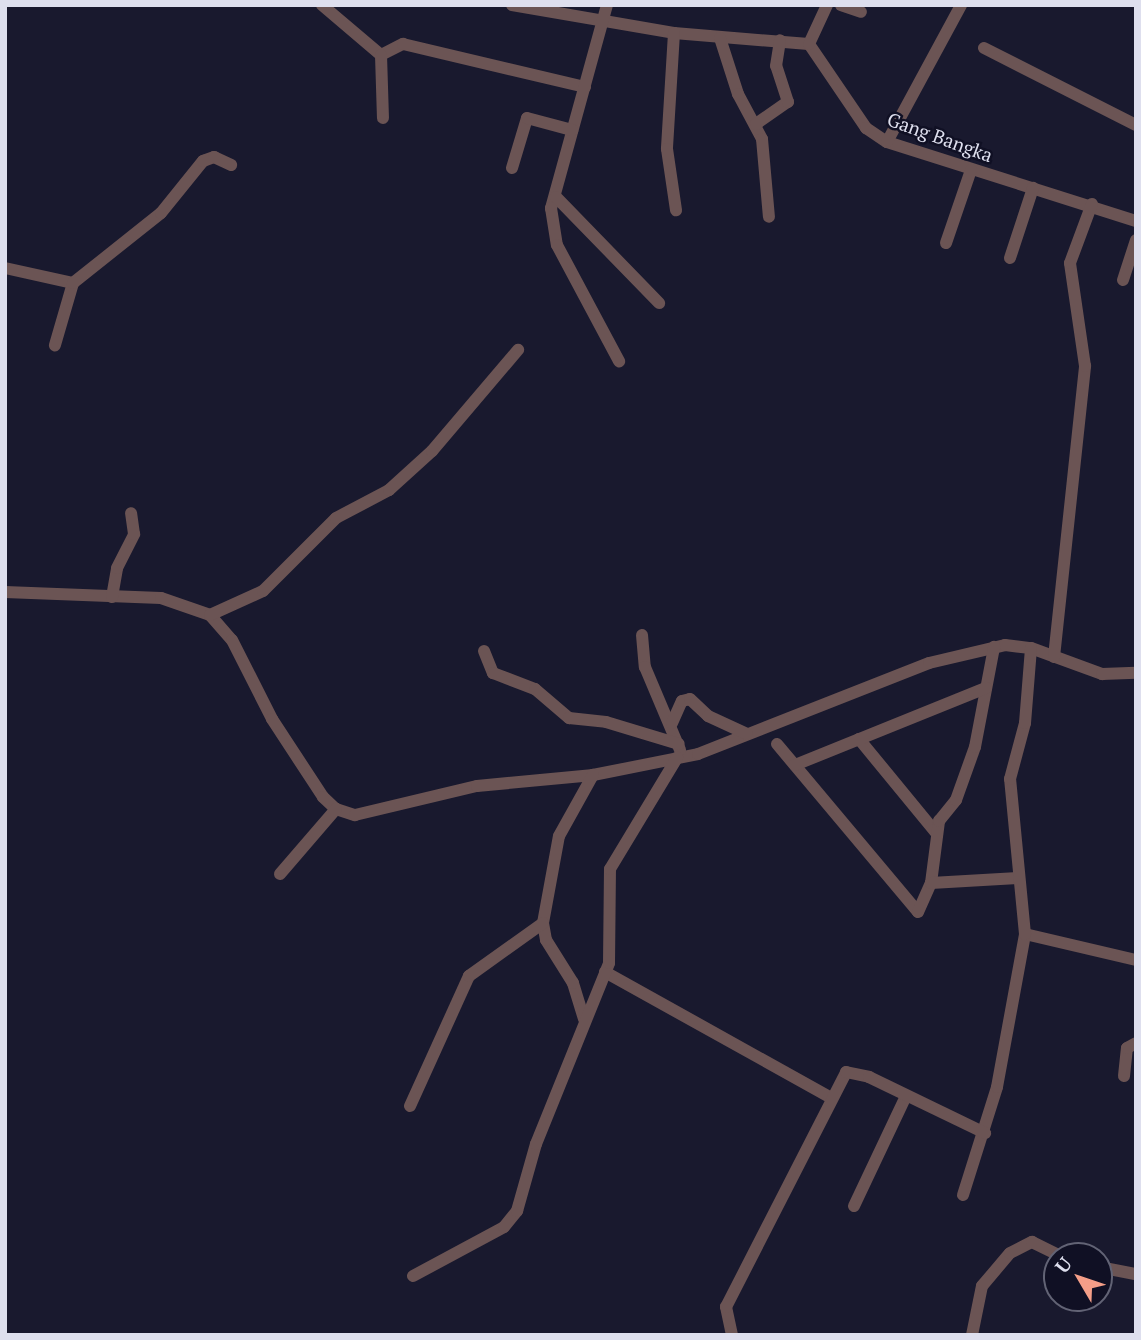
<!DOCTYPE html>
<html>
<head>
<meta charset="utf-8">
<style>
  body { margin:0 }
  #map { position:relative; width:1141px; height:1340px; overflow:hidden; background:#19192e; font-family:"PT Serif",serif }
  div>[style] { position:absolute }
  .minor>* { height:12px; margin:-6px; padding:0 6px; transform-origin:6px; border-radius:6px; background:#6b5454 }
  span { translate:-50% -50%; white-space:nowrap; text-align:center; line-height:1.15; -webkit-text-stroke:5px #101024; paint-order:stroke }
  .street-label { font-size:19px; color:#dedfee }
  .frame { position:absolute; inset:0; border:7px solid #dedfee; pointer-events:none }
  .north { position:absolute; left:1043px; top:1242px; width:70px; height:70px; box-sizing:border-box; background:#101024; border:2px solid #626375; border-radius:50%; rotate:309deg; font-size:19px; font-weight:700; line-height:28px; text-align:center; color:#dedfee }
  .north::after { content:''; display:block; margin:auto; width:24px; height:32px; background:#f49e88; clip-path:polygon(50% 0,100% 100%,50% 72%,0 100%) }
</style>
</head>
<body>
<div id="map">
  <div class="minor">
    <div style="left:322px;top:5px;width:77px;rotate:40.3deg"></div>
    <div style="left:381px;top:55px;width:25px;rotate:-27deg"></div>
    <div style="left:403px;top:44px;width:187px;rotate:13.3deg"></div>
    <div style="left:512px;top:5px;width:164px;rotate:9.8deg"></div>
    <div style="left:674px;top:33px;width:135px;rotate:4.7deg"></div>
    <div style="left:809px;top:44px;width:102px;rotate:55.8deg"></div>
    <div style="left:866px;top:128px;width:25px;rotate:34deg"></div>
    <div style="left:887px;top:142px;width:261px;rotate:17.6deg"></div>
    <div style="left:607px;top:5px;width:211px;rotate:105.4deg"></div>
    <div style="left:551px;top:208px;width:37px;rotate:81deg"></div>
    <div style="left:557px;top:245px;width:132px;rotate:61.9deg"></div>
    <div style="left:841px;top:5px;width:21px;rotate:19deg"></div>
    <div style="left:674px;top:33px;width:116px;rotate:93.5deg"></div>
    <div style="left:667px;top:149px;width:62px;rotate:81.6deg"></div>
    <div style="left:720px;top:38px;width:59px;rotate:72.2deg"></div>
    <div style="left:738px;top:94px;width:51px;rotate:61.9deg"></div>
    <div style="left:762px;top:139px;width:78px;rotate:84.9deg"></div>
    <div style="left:809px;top:44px;width:43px;rotate:-65.2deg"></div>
    <div style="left:984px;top:48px;width:170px;rotate:26.9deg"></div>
    <div style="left:381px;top:55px;width:63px;rotate:88.2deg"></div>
    <div style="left:756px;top:124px;width:39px;rotate:-35deg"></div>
    <div style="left:788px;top:102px;width:38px;rotate:-108deg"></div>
    <div style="left:776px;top:66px;width:26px;rotate:-81deg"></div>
    <div style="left:887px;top:142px;width:156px;rotate:-61.6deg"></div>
    <div style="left:512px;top:168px;width:52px;rotate:-73.3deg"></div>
    <div style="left:527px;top:118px;width:47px;rotate:14.9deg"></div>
    <div style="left:556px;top:197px;width:148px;rotate:45.8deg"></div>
    <div style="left:946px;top:243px;width:77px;rotate:-71.1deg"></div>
    <div style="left:1010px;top:258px;width:74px;rotate:-71.8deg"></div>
    <div style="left:5px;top:268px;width:70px;rotate:12.4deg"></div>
    <div style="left:73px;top:283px;width:65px;rotate:106.2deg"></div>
    <div style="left:1123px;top:280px;width:42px;rotate:-72deg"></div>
    <div style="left:73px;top:283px;width:112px;rotate:-38.5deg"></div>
    <div style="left:161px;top:213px;width:67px;rotate:-51.1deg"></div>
    <div style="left:203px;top:161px;width:12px;rotate:-20deg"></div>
    <div style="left:214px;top:157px;width:19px;rotate:25deg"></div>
    <div style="left:5px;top:592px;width:156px;rotate:2.2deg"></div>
    <div style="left:161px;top:598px;width:52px;rotate:19.1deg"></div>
    <div style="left:210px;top:615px;width:33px;rotate:49deg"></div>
    <div style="left:232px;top:640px;width:89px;rotate:63.1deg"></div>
    <div style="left:272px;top:719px;width:93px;rotate:56.8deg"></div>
    <div style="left:323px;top:797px;width:18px;rotate:43deg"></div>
    <div style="left:336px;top:809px;width:20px;rotate:18deg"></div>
    <div style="left:355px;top:815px;width:125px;rotate:-13.4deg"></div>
    <div style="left:477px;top:786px;width:117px;rotate:-5.4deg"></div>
    <div style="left:593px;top:775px;width:107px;rotate:-11.3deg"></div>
    <div style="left:698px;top:754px;width:248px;rotate:-21.5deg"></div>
    <div style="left:929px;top:663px;width:78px;rotate:-13.3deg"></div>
    <div style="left:1005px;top:645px;width:26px;rotate:7deg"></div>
    <div style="left:1031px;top:648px;width:76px;rotate:20.1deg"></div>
    <div style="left:1102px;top:674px;width:34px;rotate:-2deg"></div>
    <div style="left:112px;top:597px;width:29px;rotate:-80deg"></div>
    <div style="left:117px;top:568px;width:38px;rotate:-63deg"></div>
    <div style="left:134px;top:534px;width:21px;rotate:-98deg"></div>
    <div style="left:210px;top:615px;width:58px;rotate:-24.4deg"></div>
    <div style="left:263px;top:591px;width:103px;rotate:-45deg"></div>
    <div style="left:336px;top:518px;width:60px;rotate:-27.8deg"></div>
    <div style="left:389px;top:490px;width:58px;rotate:-42.2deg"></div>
    <div style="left:432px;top:451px;width:133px;rotate:-49.6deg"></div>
    <div style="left:642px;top:635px;width:32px;rotate:85deg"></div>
    <div style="left:645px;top:667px;width:90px;rotate:67.1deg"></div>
    <div style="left:484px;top:651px;width:24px;rotate:68deg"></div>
    <div style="left:493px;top:673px;width:45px;rotate:20.9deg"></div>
    <div style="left:535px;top:689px;width:45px;rotate:40.5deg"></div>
    <div style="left:569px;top:718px;width:37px;rotate:6deg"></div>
    <div style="left:606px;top:722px;width:76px;rotate:16.8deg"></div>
    <div style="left:1054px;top:657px;width:293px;rotate:-83.9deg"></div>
    <div style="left:1085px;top:366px;width:104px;rotate:-98.3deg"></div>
    <div style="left:1070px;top:263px;width:63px;rotate:-69.6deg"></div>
    <div style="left:672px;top:723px;width:24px;rotate:-66deg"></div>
    <div style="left:682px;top:701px;width:8px;rotate:-14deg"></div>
    <div style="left:690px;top:699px;width:25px;rotate:43deg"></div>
    <div style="left:708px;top:716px;width:43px;rotate:24.8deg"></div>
    <div style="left:859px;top:739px;width:123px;rotate:50.6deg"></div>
    <div style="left:777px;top:744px;width:219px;rotate:50deg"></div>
    <div style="left:918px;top:912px;width:32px;rotate:-66deg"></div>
    <div style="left:931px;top:883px;width:63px;rotate:-82.6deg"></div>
    <div style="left:939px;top:821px;width:27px;rotate:-51deg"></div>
    <div style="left:956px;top:800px;width:56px;rotate:-70.3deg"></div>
    <div style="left:975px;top:747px;width:102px;rotate:-79.2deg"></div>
    <div style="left:795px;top:765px;width:206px;rotate:-22deg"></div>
    <div style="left:280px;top:874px;width:86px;rotate:-49.3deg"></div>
    <div style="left:931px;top:883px;width:87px;rotate:-3.3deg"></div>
    <div style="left:1025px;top:934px;width:114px;rotate:13.2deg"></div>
    <div style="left:605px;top:972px;width:257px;rotate:29.1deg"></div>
    <div style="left:584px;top:1019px;width:38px;rotate:-107deg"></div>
    <div style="left:573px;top:983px;width:51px;rotate:-122.1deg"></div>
    <div style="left:546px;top:940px;width:17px;rotate:-100deg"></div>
    <div style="left:543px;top:923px;width:88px;rotate:-79.6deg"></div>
    <div style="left:559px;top:836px;width:70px;rotate:-60.9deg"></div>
    <div style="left:1124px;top:1076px;width:28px;rotate:-84deg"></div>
    <div style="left:1127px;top:1048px;width:10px;rotate:-29deg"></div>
    <div style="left:410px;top:1106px;width:143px;rotate:-65.6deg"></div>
    <div style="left:469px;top:976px;width:91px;rotate:-35.6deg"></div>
    <div style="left:963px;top:1195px;width:113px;rotate:-72.5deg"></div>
    <div style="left:997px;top:1087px;width:156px;rotate:-79.6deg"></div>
    <div style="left:1025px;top:934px;width:156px;rotate:-95.5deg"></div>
    <div style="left:1010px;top:779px;width:58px;rotate:-75deg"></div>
    <div style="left:1025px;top:723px;width:75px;rotate:-85.4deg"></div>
    <div style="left:854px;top:1206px;width:122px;rotate:-64.7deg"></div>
    <div style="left:1099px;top:1267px;width:38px;rotate:11deg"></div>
    <div style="left:413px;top:1276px;width:103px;rotate:-28.3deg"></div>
    <div style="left:504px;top:1227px;width:21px;rotate:-51deg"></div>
    <div style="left:517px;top:1211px;width:70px;rotate:-74.2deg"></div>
    <div style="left:536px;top:1144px;width:195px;rotate:-68deg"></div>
    <div style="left:609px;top:963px;width:94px;rotate:-89.4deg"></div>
    <div style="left:610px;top:869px;width:130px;rotate:-58.9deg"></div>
    <div style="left:732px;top:1335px;width:29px;rotate:-102deg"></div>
    <div style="left:726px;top:1307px;width:264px;rotate:-62.9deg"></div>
    <div style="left:846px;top:1072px;width:24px;rotate:12deg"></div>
    <div style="left:869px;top:1077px;width:129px;rotate:25.8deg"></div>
    <div style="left:972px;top:1335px;width:50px;rotate:-78.5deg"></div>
    <div style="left:982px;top:1286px;width:43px;rotate:-49.7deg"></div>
    <div style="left:1010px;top:1253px;width:25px;rotate:-27deg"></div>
    <div style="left:1032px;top:1242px;width:32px;rotate:26deg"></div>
  </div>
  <div class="street-label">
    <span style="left:940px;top:137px;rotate:20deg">Gang Bangka</span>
  </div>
  <div class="frame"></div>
  <div class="north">U</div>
</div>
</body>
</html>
